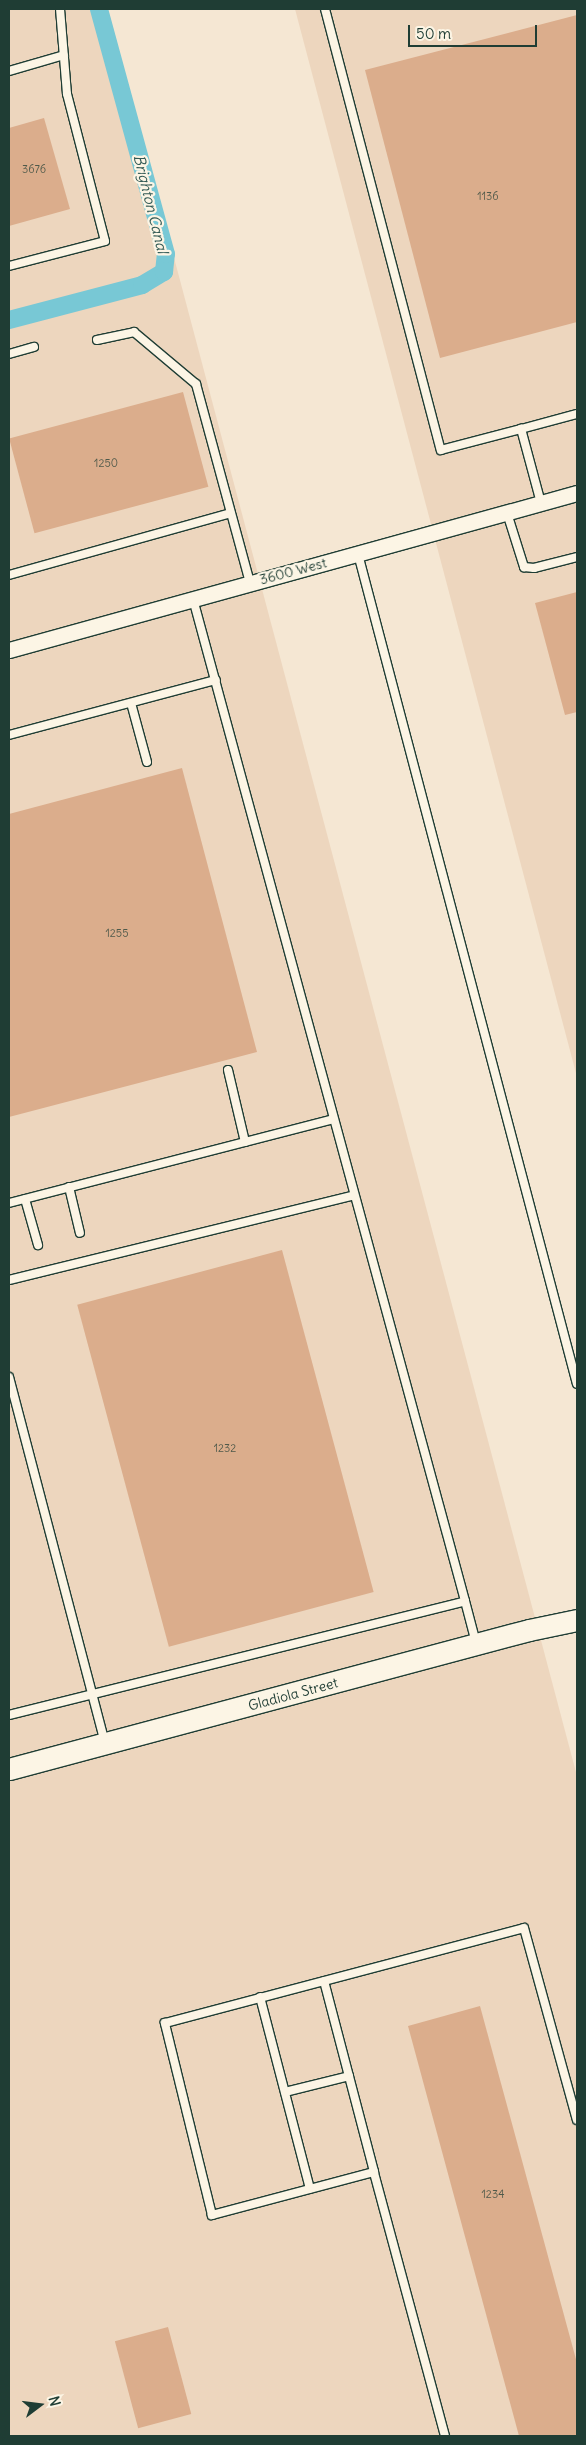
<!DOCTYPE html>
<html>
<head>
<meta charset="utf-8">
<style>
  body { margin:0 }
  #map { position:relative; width:586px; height:2445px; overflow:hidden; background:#f5e7d3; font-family:Delius,sans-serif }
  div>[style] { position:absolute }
  .built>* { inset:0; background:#edd6be }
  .canal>* { height:18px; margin:-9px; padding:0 9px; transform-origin:9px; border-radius:9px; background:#78c8d5 }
  .building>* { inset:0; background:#dbad8c; transform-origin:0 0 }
  .roads { filter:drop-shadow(1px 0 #1f3d34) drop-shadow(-1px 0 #1f3d34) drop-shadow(0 1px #1f3d34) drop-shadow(0 -1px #1f3d34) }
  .lane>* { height:8px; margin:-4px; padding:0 4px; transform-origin:4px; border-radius:4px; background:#fcf5e5 }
  .street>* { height:15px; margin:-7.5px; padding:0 7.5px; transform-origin:7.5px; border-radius:7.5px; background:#fcf5e5 }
  .secondary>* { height:21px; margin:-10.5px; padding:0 10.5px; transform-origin:10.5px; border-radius:10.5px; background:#fcf5e5 }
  span { translate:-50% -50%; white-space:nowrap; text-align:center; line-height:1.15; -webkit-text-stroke:4.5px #fcf5e5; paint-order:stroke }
  .number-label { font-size:11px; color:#4e594a }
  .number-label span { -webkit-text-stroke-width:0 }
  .street-label { font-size:14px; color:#1f3d34 }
  .water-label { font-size:15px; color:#315954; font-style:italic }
  .frame { position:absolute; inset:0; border:10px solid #1f3d34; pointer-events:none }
  .north { position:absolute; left:15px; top:2380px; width:50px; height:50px; -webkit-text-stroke:4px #fcf5e5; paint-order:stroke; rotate:75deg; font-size:14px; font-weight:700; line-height:20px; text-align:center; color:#1f3d34 }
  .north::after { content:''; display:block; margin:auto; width:18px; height:22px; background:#1f3d34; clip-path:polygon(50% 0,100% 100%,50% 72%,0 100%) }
  .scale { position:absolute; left:408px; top:25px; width:129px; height:22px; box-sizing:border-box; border:2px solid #1f3d34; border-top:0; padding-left:6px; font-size:15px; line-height:18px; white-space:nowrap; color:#1f3d34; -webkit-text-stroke:4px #fcf5e5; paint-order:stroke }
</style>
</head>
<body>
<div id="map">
  <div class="built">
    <div style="clip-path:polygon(9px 9px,108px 9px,577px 1776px,577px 2436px,9px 2436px)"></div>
    <div style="clip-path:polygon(295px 9px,577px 9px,577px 1077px)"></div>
  </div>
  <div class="canal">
    <div style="left:9px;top:320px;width:138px;rotate:-14.7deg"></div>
    <div style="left:142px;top:285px;width:26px;rotate:-31deg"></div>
    <div style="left:164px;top:272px;width:18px;rotate:-84deg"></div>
    <div style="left:166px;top:254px;width:254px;rotate:-105.3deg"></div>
  </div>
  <div class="building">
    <div style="clip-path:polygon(577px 15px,577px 322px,440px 358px,365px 70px)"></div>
    <div style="clip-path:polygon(44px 118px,70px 209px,9px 226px,9px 128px)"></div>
    <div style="left:183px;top:392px;width:98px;height:180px;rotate:75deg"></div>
    <div style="clip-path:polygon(577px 592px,577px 712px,565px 715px,535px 603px)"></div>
    <div style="clip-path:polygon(182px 768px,257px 1052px,9px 1117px,9px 814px)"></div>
    <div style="left:282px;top:1250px;width:354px;height:212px;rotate:75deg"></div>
    <div style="clip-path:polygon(480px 2006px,577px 2363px,577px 2436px,519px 2436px,408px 2026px)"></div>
    <div style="left:168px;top:2327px;width:90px;height:55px;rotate:75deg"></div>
  </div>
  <div class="roads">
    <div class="lane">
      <div style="left:325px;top:9px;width:456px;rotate:75.3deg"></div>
      <div style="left:441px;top:450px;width:83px;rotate:-14.7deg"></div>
      <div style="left:9px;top:71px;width:57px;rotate:-16.2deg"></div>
      <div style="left:9px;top:266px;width:99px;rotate:-14.6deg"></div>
      <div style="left:105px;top:241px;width:152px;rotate:-104.5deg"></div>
      <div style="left:67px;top:94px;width:85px;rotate:-94.7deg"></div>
      <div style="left:97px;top:340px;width:38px;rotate:-12deg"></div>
      <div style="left:134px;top:332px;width:81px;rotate:40deg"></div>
      <div style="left:196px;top:384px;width:206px;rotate:74.8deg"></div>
      <div style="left:9px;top:354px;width:26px;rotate:-16deg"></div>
      <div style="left:541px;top:503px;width:77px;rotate:-105.1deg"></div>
      <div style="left:521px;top:429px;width:58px;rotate:-15deg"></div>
      <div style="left:507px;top:513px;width:57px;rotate:72.5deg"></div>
      <div style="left:524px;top:567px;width:10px;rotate:6deg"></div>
      <div style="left:534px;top:568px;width:44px;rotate:-14.3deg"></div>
      <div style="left:358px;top:554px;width:858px;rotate:75.22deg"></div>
      <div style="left:9px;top:575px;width:230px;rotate:-15.6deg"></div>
      <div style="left:193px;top:599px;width:1038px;rotate:74.81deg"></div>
      <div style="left:131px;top:703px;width:61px;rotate:74.8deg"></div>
      <div style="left:9px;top:735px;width:214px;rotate:-14.9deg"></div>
      <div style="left:228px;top:1070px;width:74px;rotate:76.7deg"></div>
      <div style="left:69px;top:1187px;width:47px;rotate:76.6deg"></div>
      <div style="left:25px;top:1199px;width:48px;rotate:74.2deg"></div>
      <div style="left:9px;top:1203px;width:335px;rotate:-14.5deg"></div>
      <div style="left:9px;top:1280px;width:355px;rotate:-13.8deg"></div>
      <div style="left:9px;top:1377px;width:377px;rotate:75.3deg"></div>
      <div style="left:9px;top:1715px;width:470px;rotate:-14deg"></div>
      <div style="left:465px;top:1601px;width:43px;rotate:75.3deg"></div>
      <div style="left:324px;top:1981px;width:197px;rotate:75.3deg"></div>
      <div style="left:260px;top:1997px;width:198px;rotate:75.4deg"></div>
      <div style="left:285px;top:2092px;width:66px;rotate:-14deg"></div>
      <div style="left:445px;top:2436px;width:273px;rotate:-105.1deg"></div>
      <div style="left:374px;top:2172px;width:168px;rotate:165.1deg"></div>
      <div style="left:212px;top:2215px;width:198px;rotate:-103.8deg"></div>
      <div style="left:165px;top:2023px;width:371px;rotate:-14.8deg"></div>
      <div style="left:524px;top:1928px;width:199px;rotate:74.6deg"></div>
    </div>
    <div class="street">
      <div style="left:9px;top:650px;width:589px;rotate:-15.45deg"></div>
    </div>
    <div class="secondary">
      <div style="left:9px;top:1769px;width:538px;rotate:-14.97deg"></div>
      <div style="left:529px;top:1630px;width:49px;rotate:-11.8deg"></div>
    </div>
  </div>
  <div class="number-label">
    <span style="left:34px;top:169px">3676</span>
    <span style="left:488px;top:196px">1136</span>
    <span style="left:106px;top:463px">1250</span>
    <span style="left:117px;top:933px">1255</span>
    <span style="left:225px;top:1448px">1232</span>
    <span style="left:493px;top:2194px">1234</span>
  </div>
  <div class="street-label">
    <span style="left:293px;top:571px;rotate:-15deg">3600 West</span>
    <span style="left:293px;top:1694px;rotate:-15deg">Gladiola Street</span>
  </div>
  <div class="water-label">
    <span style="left:151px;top:204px;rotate:76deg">Brighton Canal</span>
  </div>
  <div class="frame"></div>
  <div class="north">N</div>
  <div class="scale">50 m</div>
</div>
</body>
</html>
